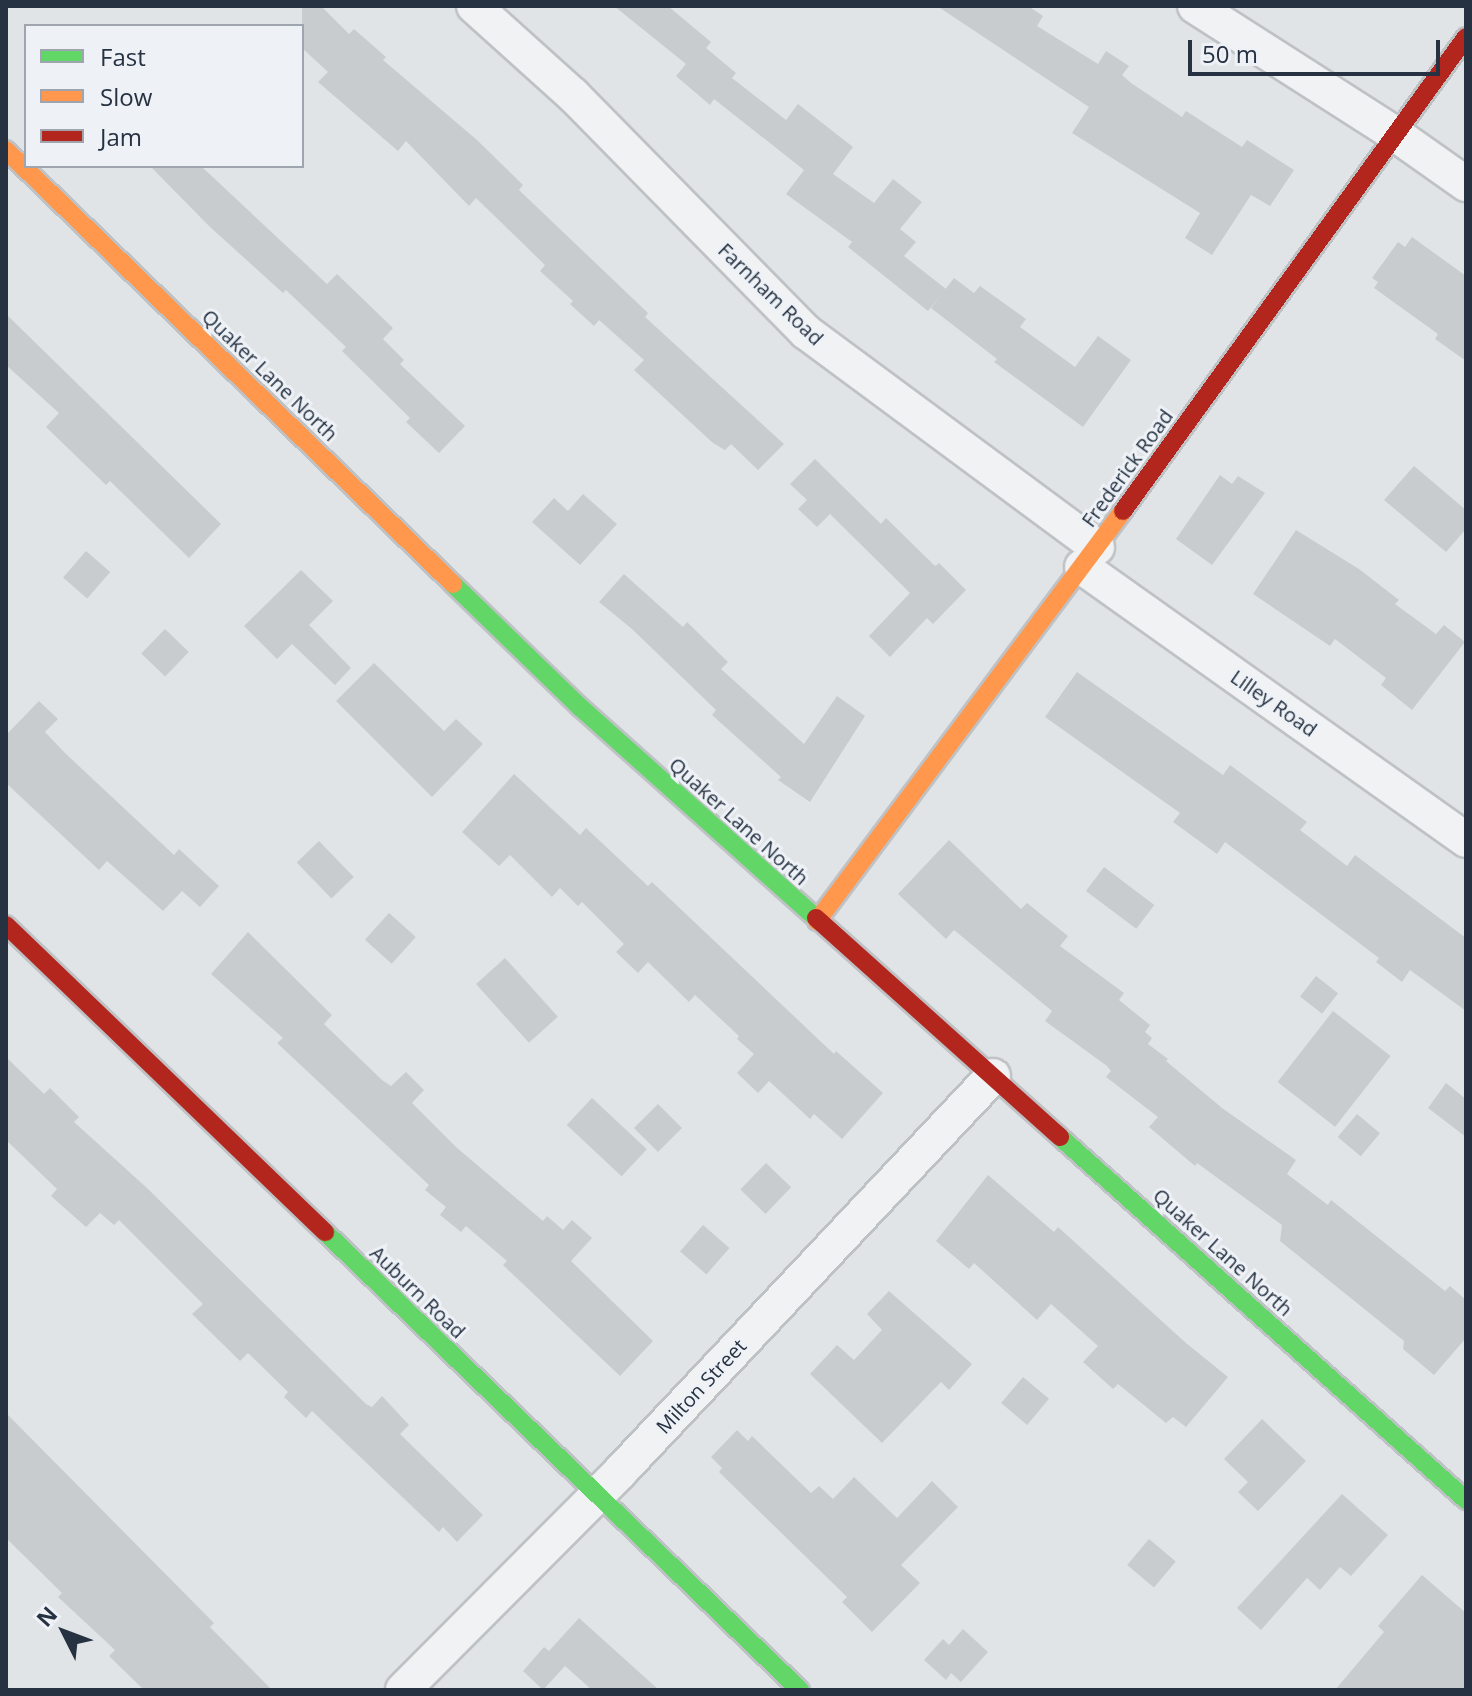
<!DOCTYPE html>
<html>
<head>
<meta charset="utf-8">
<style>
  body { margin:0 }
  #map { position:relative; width:1472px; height:1696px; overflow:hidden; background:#e1e4e7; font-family:"Open Sans",sans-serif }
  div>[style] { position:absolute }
  .building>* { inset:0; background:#c9cccf; transform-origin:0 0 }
  .roads { filter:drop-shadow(2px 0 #bfc2c5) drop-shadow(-2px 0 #bfc2c5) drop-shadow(0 2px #bfc2c5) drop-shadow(0 -2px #bfc2c5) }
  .street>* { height:34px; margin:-17px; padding:0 17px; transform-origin:17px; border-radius:17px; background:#f1f2f3 }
  .fast>* { height:18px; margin:-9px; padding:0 9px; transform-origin:9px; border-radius:9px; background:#63d668 }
  .slow>* { height:18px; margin:-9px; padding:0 9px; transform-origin:9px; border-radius:9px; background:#ff974d }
  .jam>* { height:18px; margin:-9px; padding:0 9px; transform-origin:9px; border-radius:9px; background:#b3261e }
  span { translate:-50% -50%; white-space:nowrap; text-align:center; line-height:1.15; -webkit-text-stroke:6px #eef2f7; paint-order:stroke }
  .street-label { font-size:20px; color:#263242 }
  .frame { position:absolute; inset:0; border:8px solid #263242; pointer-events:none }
  .legend { position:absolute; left:24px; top:24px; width:280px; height:144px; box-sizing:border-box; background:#eef2f7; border:2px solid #9ea5af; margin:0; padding:10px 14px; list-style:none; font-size:24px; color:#263242 }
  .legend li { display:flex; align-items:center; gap:16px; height:40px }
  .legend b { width:40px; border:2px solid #9ea5af }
  .north { position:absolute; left:24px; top:1592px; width:80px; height:80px; -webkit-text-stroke:6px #eef2f7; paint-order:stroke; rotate:312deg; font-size:22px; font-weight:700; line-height:32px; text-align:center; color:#263242 }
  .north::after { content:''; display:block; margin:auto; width:28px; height:36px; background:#263242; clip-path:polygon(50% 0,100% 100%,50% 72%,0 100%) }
  .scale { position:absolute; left:1188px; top:40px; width:252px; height:36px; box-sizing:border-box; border:4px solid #263242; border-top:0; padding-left:10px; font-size:24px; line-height:28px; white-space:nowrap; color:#263242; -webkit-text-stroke:6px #eef2f7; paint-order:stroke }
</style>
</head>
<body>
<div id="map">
  <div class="building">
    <div style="clip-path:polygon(302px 6px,321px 6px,349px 34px,354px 29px,386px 57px,383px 60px,477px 140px,523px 185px,519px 190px,648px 313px,645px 317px,784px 444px,758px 470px,731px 444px,725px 450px,713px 443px,634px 370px,644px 360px,599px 320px,594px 326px,570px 304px,573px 301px,540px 271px,545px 265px,476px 198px,469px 206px,406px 141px,398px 151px,318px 82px,328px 72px,302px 48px)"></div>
    <div style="clip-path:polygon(614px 6px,668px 6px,711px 42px,706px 48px,736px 73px,732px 78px,786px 120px,798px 104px,853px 147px,833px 174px,874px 203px,893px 179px,922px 202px,900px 229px,916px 242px,904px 256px,946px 289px,928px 311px,848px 247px,852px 242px,786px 194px,804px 170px,714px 99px,710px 105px,676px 76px,686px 64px)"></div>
    <div style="clip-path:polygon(937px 6px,1028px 6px,1043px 16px,1037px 26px,1098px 64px,1106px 51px,1129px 66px,1122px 75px,1131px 83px,1182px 117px,1186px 111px,1242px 147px,1247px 140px,1294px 170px,1270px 206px,1251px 195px,1212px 255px,1185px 238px,1200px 213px,1072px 133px,1089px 107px)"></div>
    <div style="clip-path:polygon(150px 166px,201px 166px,327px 284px,337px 274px,393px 328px,383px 339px,404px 360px,400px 364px,465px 426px,439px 453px,406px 422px,410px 418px,342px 351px,346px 347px,286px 290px,283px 293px,210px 227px)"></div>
    <div style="clip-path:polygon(1412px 237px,1466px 276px,1466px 361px,1435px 339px,1438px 334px,1374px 288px,1378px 282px,1372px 278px,1398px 242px,1405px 247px)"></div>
    <div style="clip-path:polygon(954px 278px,974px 293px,980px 286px,1026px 319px,1020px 327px,1075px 367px,1098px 336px,1131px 360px,1083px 427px,994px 362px,997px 359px,931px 308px)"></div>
    <div style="clip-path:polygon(6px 314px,221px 524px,189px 558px,110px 481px,106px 485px,46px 427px,59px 413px,6px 365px)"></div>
    <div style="clip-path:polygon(815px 459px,881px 524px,886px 518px,935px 566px,939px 563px,966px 590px,933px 624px,927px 618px,890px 657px,869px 636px,910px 593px,830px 514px,817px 527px,798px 509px,807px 500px,790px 484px)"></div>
    <div style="clip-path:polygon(1414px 466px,1466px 510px,1466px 529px,1446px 552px,1384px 500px)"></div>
    <div style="clip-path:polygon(1220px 475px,1232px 484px,1238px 476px,1265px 493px,1212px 565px,1176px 539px)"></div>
    <div style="clip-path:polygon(583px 494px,617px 524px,580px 565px,532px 522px,554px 498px,568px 511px)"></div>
    <div style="clip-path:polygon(1296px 530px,1359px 569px,1399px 600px,1395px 604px,1436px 634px,1444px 625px,1465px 642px,1412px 710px,1381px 685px,1386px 678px,1335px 639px,1330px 646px,1253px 594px)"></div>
    <div style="left:86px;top:551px;width:32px;height:35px;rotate:41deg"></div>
    <div style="clip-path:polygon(301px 570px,333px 601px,309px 625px,351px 668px,335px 685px,292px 644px,277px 659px,244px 626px)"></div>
    <div style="clip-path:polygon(624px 574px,683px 627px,687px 622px,728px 662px,721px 669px,804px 744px,837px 696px,865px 716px,810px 802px,778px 780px,781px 777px,712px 715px,716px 710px,632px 629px,599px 602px)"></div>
    <div style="left:165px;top:629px;width:33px;height:34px;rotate:44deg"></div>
    <div style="clip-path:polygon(374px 663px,444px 731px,456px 719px,483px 744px,432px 797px,336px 701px)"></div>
    <div style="clip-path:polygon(1077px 672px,1223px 775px,1230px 765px,1307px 822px,1300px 830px,1347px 866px,1355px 855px,1466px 938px,1466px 1011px,1410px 970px,1402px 982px,1376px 962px,1379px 958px,1225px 842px,1217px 854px,1173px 822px,1180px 813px,1045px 717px)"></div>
    <div style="clip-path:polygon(39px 701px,58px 719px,45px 732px,65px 753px,174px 855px,179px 849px,219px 886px,200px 907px,182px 891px,163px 911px,107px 861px,99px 870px,6px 783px,6px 735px)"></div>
    <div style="clip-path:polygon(514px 774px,580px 835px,586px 828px,648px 886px,652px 882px,834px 1054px,836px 1051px,883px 1093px,842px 1139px,814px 1114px,810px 1119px,769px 1081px,758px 1093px,737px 1073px,754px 1054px,737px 1039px,739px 1036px,695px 995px,689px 1002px,648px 962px,638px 973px,616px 952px,624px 944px,582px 902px,578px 906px,560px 888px,552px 897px,510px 855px,499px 866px,462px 832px)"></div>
    <div style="clip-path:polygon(949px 840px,1021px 909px,1027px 903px,1068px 936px,1060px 946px,1124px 993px,1119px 1000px,1150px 1025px,1145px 1032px,1152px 1038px,1148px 1044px,1168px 1059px,1166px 1061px,1222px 1108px,1296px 1160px,1287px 1174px,1328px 1205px,1331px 1200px,1445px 1291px,1450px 1286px,1466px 1300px,1466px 1338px,1434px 1375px,1403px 1349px,1404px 1341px,1280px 1241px,1282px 1225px,1197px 1163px,1195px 1166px,1149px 1127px,1158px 1117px,1106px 1077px,1111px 1071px,1107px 1066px,1045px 1021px,1052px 1011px,954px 930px,946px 939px,898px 894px)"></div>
    <div style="left:319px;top:841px;width:50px;height:31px;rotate:46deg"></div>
    <div style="left:1104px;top:867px;width:63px;height:30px;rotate:37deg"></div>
    <div style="left:389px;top:913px;width:36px;height:36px;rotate:42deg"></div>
    <div style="clip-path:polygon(248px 932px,332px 1015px,324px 1024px,382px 1080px,391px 1086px,406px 1072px,424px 1090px,412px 1103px,456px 1147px,543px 1221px,547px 1216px,563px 1230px,572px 1220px,592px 1238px,571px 1261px,653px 1341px,620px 1376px,503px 1265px,507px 1261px,466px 1226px,461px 1232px,440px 1215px,446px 1207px,425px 1190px,429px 1185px,277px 1043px,283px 1038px,211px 974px)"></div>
    <div style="left:505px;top:958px;width:79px;height:39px;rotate:48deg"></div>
    <div style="left:1316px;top:976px;width:28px;height:26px;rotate:38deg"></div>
    <div style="left:1333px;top:1011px;width:73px;height:90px;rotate:38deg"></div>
    <div style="clip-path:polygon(6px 1057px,44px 1094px,50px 1088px,79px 1117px,74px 1122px,147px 1188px,366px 1404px,372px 1407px,382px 1396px,409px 1425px,400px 1434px,483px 1515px,457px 1542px,443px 1527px,439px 1532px,312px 1411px,306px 1418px,284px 1397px,288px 1392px,248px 1353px,240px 1361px,192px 1314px,203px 1304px,119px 1220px,114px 1225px,100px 1213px,86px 1227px,51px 1196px,57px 1189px,6px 1140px)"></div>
    <div style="clip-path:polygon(1446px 1083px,1466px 1099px,1466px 1137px,1428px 1108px)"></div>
    <div style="left:592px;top:1098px;width:75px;height:37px;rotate:43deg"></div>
    <div style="left:658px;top:1104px;width:34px;height:34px;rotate:45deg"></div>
    <div style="left:1357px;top:1114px;width:30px;height:30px;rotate:40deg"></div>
    <div style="left:766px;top:1163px;width:35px;height:37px;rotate:44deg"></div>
    <div style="clip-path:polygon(988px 1175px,1054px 1232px,1058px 1227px,1186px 1343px,1228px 1377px,1186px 1427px,1173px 1417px,1166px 1423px,1118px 1384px,1113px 1389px,1083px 1362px,1098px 1346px,1051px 1304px,1037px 1320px,974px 1263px,969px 1269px,936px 1241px)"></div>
    <div style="left:703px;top:1225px;width:35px;height:35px;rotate:41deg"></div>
    <div style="clip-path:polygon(889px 1291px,972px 1364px,949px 1390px,941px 1382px,882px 1443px,810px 1374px,837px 1345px,854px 1360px,882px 1330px,867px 1314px)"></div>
    <div style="left:1023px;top:1377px;width:34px;height:34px;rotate:40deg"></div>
    <div style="clip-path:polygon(6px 1413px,214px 1623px,210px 1627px,272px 1690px,144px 1690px,109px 1656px,115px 1650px,58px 1597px,62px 1593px,6px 1538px)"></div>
    <div style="clip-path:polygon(1262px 1419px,1306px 1461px,1258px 1511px,1238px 1492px,1248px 1482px,1224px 1459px)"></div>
    <div style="clip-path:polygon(737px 1430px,748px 1441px,752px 1436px,811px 1493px,819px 1486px,833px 1499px,854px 1477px,897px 1518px,932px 1481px,958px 1507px,901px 1565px,920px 1583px,872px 1632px,842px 1602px,847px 1597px,719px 1472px,722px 1468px,711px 1457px)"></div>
    <div style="clip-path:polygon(1342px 1494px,1388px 1535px,1351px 1576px,1340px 1567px,1320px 1590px,1307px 1578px,1261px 1630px,1237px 1608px)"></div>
    <div style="left:1149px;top:1539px;width:35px;height:34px;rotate:40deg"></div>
    <div style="clip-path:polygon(1422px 1575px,1466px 1613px,1466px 1690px,1335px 1690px,1384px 1632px,1378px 1626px)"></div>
    <div style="clip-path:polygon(579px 1618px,659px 1690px,592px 1690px,565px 1666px,543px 1690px,523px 1671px,544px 1647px,549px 1651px)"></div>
    <div style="clip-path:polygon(963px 1629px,988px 1652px,961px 1682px,951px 1673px,946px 1680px,924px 1660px,943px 1639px,949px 1645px)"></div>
  </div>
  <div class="roads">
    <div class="street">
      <div style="left:474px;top:6px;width:133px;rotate:42deg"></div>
      <div style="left:573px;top:95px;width:332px;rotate:45.5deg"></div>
      <div style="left:806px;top:332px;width:362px;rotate:36.5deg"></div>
      <div style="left:1195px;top:6px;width:237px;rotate:32.6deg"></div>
      <div style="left:1395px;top:134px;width:87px;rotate:35.2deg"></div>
      <div style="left:1082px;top:567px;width:471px;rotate:35.4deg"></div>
      <div style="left:403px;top:1690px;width:308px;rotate:-45.1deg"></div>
      <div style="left:620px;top:1472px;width:544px;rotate:-46.71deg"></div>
    </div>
    <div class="fast">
      <div style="left:453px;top:584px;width:177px;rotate:44.1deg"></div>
      <div style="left:580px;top:707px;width:317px;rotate:41.8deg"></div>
      <div style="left:1060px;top:1137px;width:545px;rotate:41.8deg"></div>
      <div style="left:325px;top:1232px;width:660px;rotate:43.96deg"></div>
    </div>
    <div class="slow">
      <div style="left:6px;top:150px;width:623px;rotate:44.15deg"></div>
      <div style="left:817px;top:921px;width:512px;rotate:-53.26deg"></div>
    </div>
    <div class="jam">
      <div style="left:1123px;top:511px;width:585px;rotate:-54.11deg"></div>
      <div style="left:816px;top:918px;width:328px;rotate:41.9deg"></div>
      <div style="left:6px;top:925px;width:443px;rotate:43.9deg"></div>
    </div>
  </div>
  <div class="street-label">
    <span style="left:771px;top:294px;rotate:44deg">Farnham Road</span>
    <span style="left:270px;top:375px;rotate:44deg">Quaker Lane North</span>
    <span style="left:1127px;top:468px;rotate:-54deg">Frederick Road</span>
    <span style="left:1274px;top:703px;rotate:35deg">Lilley Road</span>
    <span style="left:739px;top:821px;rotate:42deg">Quaker Lane North</span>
    <span style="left:1223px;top:1252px;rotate:42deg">Quaker Lane North</span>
    <span style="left:418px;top:1292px;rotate:44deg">Auburn Road</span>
    <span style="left:701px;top:1386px;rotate:-47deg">Milton Street</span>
  </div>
  <div class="frame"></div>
  <ul class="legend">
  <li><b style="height:10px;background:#63d668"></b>Fast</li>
  <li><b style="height:10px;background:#ff974d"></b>Slow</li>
  <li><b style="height:10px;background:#b3261e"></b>Jam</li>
  </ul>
  <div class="north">N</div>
  <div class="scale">50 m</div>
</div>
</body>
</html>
